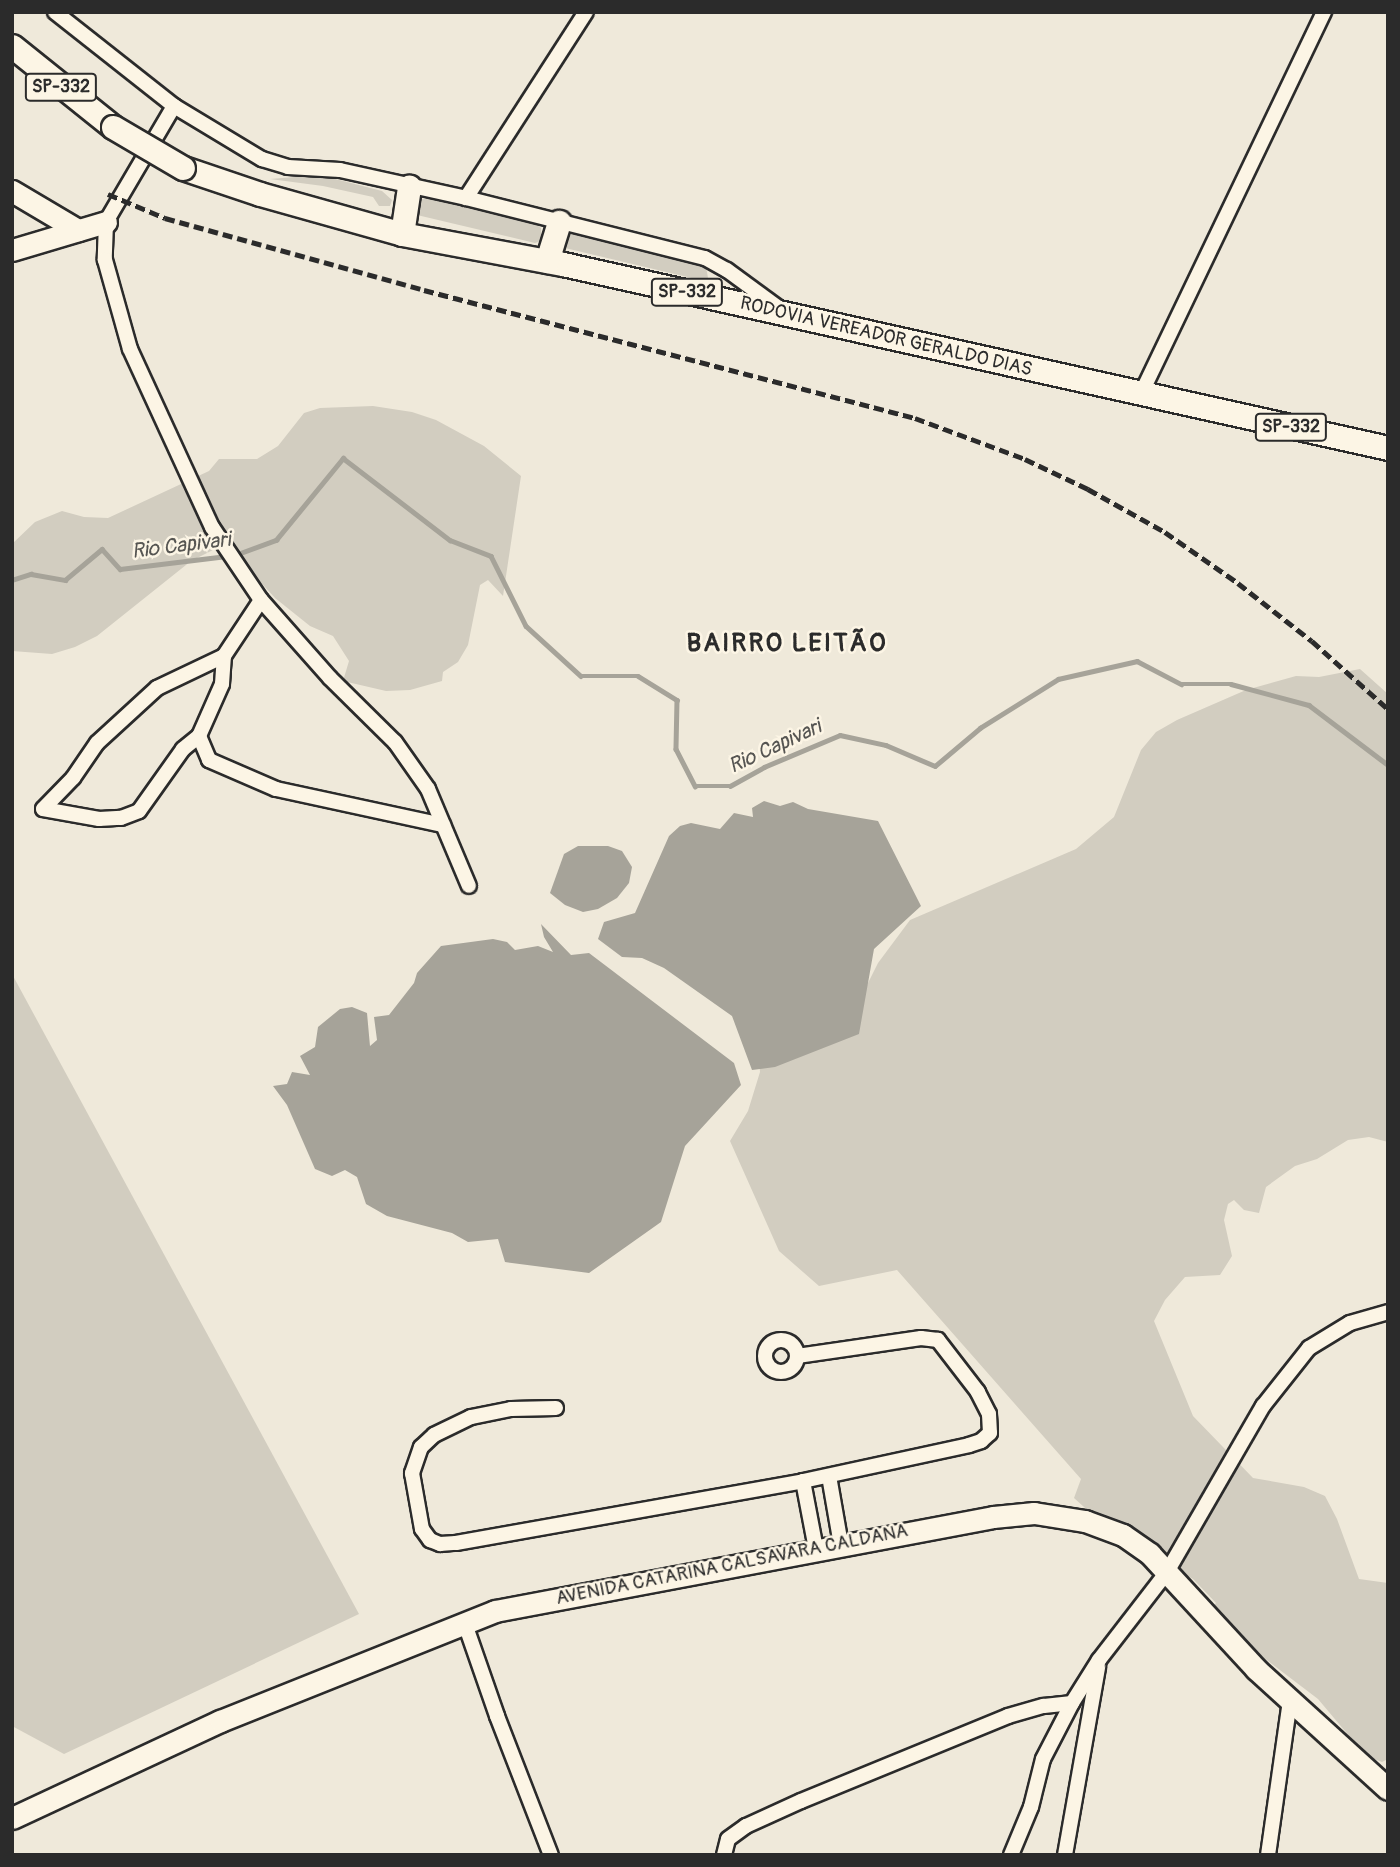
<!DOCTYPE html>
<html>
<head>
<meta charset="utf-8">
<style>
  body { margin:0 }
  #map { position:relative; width:1400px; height:1867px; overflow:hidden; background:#efe9da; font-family:Pangolin,sans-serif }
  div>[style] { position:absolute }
  .green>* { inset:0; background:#d2cdc0 }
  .water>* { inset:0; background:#a6a399 }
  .stream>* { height:4.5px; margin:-2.25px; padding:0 2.25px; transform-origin:2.25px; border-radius:2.25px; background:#a6a399 }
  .roads { filter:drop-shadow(2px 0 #2b2b2b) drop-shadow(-2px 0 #2b2b2b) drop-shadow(0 2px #2b2b2b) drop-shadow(0 -2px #2b2b2b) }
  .street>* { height:14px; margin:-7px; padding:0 7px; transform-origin:7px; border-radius:7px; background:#fcf5e5 }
  .street>.ring { margin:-7px; padding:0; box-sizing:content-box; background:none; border:14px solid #fcf5e5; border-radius:50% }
  .secondary>* { height:21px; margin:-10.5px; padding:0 10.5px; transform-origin:10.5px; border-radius:10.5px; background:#fcf5e5 }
  .primary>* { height:23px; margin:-11.5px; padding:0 11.5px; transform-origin:11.5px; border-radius:11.5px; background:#fcf5e5 }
  .rail>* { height:4.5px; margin-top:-2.25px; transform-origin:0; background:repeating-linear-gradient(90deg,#2b2b2b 0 10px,transparent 0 15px) }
  .bridges { filter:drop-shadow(2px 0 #2b2b2b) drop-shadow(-2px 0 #2b2b2b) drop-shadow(0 2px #2b2b2b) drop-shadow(0 -2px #2b2b2b) }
  .primary-bridge>* { height:23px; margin:-11.5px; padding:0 11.5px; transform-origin:11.5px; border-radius:11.5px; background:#fcf5e5 }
  span { translate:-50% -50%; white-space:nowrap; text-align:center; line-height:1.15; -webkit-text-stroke:5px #fcf5e5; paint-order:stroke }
  .shield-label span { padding:2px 5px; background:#fcf5e5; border:2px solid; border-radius:5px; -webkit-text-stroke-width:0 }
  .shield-label { font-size:18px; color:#2b2b2b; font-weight:700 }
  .street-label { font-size:19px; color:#2b2b2b }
  .water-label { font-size:21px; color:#565552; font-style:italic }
  .district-label { font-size:26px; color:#2b2b2b; font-weight:700; letter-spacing:2px }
  .frame { position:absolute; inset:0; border:14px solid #2b2b2b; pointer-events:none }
</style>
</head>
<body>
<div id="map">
  <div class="green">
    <div style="clip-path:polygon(320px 175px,382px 191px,392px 200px,390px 206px,379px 206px,373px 197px,323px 186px,270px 179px)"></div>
    <div style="clip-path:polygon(415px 199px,430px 199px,537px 225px,541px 228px,541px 241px,535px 243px,417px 215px,412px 207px)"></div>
    <div style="clip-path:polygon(570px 232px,706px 266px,708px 278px,700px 280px,565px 248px,560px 241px)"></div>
    <div style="clip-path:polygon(373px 406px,412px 412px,436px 420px,484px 446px,521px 476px,503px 596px,488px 580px,480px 585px,468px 645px,458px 662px,443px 672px,442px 681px,410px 690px,386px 691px,343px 681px,349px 661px,333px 636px,310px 626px,275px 598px,231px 550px,219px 547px,191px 561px,97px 636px,75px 647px,52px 654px,12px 651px,12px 544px,35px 522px,62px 511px,84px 517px,108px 518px,209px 471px,219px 459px,257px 459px,278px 446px,304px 413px,320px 408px)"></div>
    <div style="clip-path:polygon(1360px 669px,1388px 694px,1388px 1142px,1369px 1137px,1348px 1140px,1317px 1159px,1295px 1166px,1266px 1187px,1259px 1213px,1244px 1210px,1234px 1200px,1228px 1204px,1224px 1220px,1232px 1256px,1220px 1275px,1185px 1277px,1165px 1300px,1154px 1321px,1193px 1416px,1253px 1478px,1304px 1487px,1325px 1496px,1337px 1519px,1359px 1579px,1388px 1583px,1388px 1759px,1382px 1762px,1366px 1756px,1318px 1699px,1247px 1645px,1224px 1621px,1213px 1606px,1216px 1603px,1193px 1579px,1113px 1533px,1074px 1498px,1081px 1479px,897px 1270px,819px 1286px,779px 1251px,730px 1141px,748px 1111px,760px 1072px,758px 1048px,862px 995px,878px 963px,910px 920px,1076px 849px,1114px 817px,1141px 750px,1156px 732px,1177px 720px,1246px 690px,1296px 676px,1319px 677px)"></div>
    <div style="clip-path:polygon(12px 974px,359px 1614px,64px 1754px,12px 1726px)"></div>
  </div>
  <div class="water">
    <div style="clip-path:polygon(764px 801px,780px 806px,793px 802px,808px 809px,878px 821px,921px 906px,874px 949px,859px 1034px,775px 1067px,752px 1070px,732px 1016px,664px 968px,642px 958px,622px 957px,598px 939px,604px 922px,635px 913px,669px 836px,680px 826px,691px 823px,720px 829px,734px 813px,753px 817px,752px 808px)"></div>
    <div style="clip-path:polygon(578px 846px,608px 846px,622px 851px,632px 867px,629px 883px,617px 898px,598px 909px,583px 912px,565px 905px,550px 893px,564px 854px)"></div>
    <div style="clip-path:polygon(541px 924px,571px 955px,589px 953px,734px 1063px,741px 1085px,685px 1146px,661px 1222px,589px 1273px,505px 1262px,498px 1239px,468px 1242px,452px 1233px,387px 1216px,366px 1204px,357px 1177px,345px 1170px,332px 1176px,315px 1169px,287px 1105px,273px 1086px,287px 1084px,292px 1072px,310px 1075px,300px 1056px,315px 1047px,318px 1027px,340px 1009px,352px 1007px,367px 1013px,370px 1046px,377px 1040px,374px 1017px,389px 1015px,414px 983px,417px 973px,441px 946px,493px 939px,507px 942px,515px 950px,538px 946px,553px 952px,544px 937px)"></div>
  </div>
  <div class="stream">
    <div style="left:235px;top:555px;width:44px;rotate:-20.1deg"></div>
    <div style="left:276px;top:540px;width:106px;rotate:-50.7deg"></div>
    <div style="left:343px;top:458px;width:135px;rotate:37.5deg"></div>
    <div style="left:450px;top:540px;width:44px;rotate:21.3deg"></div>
    <div style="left:491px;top:556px;width:78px;rotate:63.4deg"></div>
    <div style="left:526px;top:626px;width:74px;rotate:42.3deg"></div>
    <div style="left:581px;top:676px;width:57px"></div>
    <div style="left:638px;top:676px;width:46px;rotate:31.6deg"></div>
    <div style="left:677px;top:700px;width:49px;rotate:91.2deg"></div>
    <div style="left:676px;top:749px;width:42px;rotate:62.8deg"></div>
    <div style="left:695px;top:786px;width:35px"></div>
    <div style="left:730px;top:786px;width:39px;rotate:-29deg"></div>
    <div style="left:764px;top:767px;width:82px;rotate:-22.8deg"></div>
    <div style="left:840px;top:735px;width:47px;rotate:12.3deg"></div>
    <div style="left:886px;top:745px;width:53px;rotate:23.2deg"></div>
    <div style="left:935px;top:766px;width:59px;rotate:-40.2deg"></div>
    <div style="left:980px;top:728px;width:92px;rotate:-32.1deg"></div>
    <div style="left:1058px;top:679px;width:81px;rotate:-12.8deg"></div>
    <div style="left:1137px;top:661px;width:50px;rotate:27.6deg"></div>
    <div style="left:1181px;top:684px;width:50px"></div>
    <div style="left:1231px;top:684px;width:81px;rotate:15.1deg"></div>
    <div style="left:1309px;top:705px;width:99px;rotate:37.2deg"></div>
    <div style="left:12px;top:580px;width:20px;rotate:-18deg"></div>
    <div style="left:31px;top:574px;width:35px;rotate:10deg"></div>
    <div style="left:65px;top:580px;width:48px;rotate:-40deg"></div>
    <div style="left:102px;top:549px;width:27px;rotate:48deg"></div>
    <div style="left:120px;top:569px;width:107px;rotate:-7deg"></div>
  </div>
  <div class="roads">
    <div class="street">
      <div style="left:55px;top:12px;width:152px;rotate:38.3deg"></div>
      <div style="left:174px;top:106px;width:103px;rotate:31.1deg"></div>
      <div style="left:262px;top:159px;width:27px;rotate:17deg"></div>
      <div style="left:288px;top:167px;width:52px;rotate:3.3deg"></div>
      <div style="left:340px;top:170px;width:129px;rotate:12.5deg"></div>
      <div style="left:466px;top:198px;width:246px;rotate:14.1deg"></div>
      <div style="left:705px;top:258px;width:25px;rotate:29deg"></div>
      <div style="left:727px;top:270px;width:66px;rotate:36.3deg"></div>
      <div style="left:174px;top:106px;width:134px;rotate:120.4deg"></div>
      <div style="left:106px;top:222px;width:38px;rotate:92deg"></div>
      <div style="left:105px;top:260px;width:92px;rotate:74.3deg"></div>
      <div style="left:130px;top:349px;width:196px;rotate:65.3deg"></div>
      <div style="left:212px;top:527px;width:88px;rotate:56.1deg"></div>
      <div style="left:261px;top:600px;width:104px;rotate:48.5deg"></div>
      <div style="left:330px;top:678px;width:91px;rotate:44.6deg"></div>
      <div style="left:395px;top:742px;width:57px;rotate:54.9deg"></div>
      <div style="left:428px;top:789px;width:105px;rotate:67.1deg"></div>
      <div style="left:466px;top:198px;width:221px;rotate:-57.2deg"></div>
      <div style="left:1141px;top:394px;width:424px;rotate:-64.4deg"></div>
      <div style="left:224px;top:656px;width:74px;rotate:154.5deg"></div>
      <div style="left:157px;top:688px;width:81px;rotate:137.5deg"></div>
      <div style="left:97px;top:743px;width:42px;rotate:124.4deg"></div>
      <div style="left:73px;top:778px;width:43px;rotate:134.1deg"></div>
      <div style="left:43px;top:809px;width:57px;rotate:10.1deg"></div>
      <div style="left:99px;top:819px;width:22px;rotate:-3deg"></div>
      <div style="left:121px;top:818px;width:19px;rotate:-21deg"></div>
      <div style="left:139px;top:811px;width:76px;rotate:-54.6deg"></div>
      <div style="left:183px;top:749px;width:21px;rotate:-39deg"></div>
      <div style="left:199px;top:736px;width:57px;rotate:-66.1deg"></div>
      <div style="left:222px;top:684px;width:28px;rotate:-86deg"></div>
      <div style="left:224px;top:656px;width:67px;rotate:-56.5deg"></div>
      <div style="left:199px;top:736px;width:26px;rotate:67deg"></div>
      <div style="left:209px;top:760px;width:73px;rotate:23.4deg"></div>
      <div style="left:276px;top:789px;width:171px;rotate:12.2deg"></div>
      <div class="ring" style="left:765px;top:1340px;width:18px;height:18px"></div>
      <div style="left:556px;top:1408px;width:45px;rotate:178.7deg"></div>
      <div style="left:511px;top:1409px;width:41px;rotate:168.7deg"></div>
      <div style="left:471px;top:1417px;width:41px;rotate:154.1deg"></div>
      <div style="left:434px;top:1435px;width:18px;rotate:137deg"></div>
      <div style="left:421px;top:1447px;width:28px;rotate:109deg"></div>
      <div style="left:412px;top:1473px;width:57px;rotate:79.9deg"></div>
      <div style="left:422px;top:1529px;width:14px;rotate:54deg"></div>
      <div style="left:430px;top:1540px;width:11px;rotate:22deg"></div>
      <div style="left:440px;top:1544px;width:16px;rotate:-4deg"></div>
      <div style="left:456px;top:1543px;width:352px;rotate:-10.1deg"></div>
      <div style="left:803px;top:1481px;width:170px;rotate:-12.2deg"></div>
      <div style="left:969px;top:1445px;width:13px;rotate:-18deg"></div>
      <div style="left:981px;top:1441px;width:12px;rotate:-42deg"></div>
      <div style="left:990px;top:1433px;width:19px;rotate:-93deg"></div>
      <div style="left:989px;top:1414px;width:25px;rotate:-117deg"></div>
      <div style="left:978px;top:1392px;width:66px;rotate:-127.6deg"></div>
      <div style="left:938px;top:1340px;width:17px;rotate:-173deg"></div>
      <div style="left:921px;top:1338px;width:125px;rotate:171.7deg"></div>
      <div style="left:829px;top:1476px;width:70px;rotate:80.1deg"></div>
      <div style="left:803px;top:1481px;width:69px;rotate:79.2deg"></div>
      <div style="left:464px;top:1621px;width:101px;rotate:70.8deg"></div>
      <div style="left:497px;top:1716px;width:149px;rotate:68.8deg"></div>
      <div style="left:724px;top:1855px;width:16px;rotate:-76deg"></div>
      <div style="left:728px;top:1839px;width:22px;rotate:-36deg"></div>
      <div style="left:746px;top:1826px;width:60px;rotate:-24.4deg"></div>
      <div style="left:801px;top:1801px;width:224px;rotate:-22.3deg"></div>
      <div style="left:1008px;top:1716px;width:37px;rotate:-16deg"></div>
      <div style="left:1044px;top:1706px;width:28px;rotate:-6deg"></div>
      <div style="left:1011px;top:1855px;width:52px;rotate:-67.4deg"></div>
      <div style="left:1031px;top:1807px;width:49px;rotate:-76deg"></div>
      <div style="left:1043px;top:1759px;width:63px;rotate:-62.6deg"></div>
      <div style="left:1072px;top:1703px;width:51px;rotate:-57.9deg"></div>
      <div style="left:1099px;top:1660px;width:111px;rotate:-52.3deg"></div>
      <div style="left:1167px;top:1572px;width:192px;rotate:-60deg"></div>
      <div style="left:1263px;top:1406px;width:74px;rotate:-51.6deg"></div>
      <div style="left:1309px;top:1348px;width:48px;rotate:-31.4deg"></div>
      <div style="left:1350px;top:1323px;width:40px;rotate:-16deg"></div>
      <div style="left:1065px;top:1855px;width:191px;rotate:-80deg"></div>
      <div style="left:1268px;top:1855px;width:157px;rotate:-81.9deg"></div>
    </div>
    <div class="secondary">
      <div style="left:12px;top:191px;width:77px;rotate:30.6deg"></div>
      <div style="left:12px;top:250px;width:98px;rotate:-16.6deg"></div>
      <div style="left:12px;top:1818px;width:230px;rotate:-25deg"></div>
      <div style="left:220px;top:1721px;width:296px;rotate:-21.8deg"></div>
      <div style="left:495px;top:1611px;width:507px;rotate:-10.69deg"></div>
      <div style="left:993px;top:1517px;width:41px;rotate:-5.6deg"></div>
      <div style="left:1034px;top:1513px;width:52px;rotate:8.9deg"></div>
      <div style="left:1085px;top:1521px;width:40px;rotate:20.2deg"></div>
      <div style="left:1123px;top:1535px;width:33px;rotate:35deg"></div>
      <div style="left:1150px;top:1554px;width:156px;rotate:47.3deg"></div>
      <div style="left:1256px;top:1669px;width:178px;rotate:42.3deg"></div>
    </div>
    <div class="primary">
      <div style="left:12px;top:46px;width:129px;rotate:38.7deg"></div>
      <div style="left:183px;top:168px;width:81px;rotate:18.7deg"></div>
      <div style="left:260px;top:194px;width:148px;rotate:15.7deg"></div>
      <div style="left:402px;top:234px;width:164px;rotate:10.6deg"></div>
      <div style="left:563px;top:264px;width:845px;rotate:12.57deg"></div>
      <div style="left:402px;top:234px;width:48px;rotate:-81.5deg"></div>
      <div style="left:547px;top:261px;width:41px;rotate:-72.9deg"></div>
    </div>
  </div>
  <div class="rail">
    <div style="left:108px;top:194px;width:62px;rotate:22.8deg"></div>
    <div style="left:165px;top:218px;width:269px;rotate:15.5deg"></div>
    <div style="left:424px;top:290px;width:507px;rotate:14.61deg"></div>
    <div style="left:915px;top:418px;width:117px;rotate:20.4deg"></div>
    <div style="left:1025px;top:459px;width:70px;rotate:25.5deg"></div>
    <div style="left:1088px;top:489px;width:88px;rotate:29.2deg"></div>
    <div style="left:1165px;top:532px;width:89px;rotate:34.9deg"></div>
    <div style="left:1238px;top:583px;width:94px;rotate:38.1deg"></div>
    <div style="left:1312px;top:641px;width:102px;rotate:41.8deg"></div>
  </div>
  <div class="bridges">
    <div class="primary-bridge">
      <div style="left:113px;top:127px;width:81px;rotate:30.4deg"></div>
    </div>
  </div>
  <div class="shield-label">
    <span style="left:61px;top:87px">SP-332</span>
    <span style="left:687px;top:292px">SP-332</span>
    <span style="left:1291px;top:427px">SP-332</span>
  </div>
  <div class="street-label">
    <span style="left:886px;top:337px;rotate:13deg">RODOVIA VEREADOR GERALDO DIAS</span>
    <span style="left:732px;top:1565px;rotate:-11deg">AVENIDA CATARINA CALSAVARA CALDANA</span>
  </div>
  <div class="water-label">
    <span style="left:181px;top:546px;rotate:-7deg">Rio Capivari</span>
    <span style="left:775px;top:747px;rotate:-25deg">Rio Capivari</span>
  </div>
  <div class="district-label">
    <span style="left:787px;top:644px">BAIRRO LEITÃO</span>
  </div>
  <div class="frame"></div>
</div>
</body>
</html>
